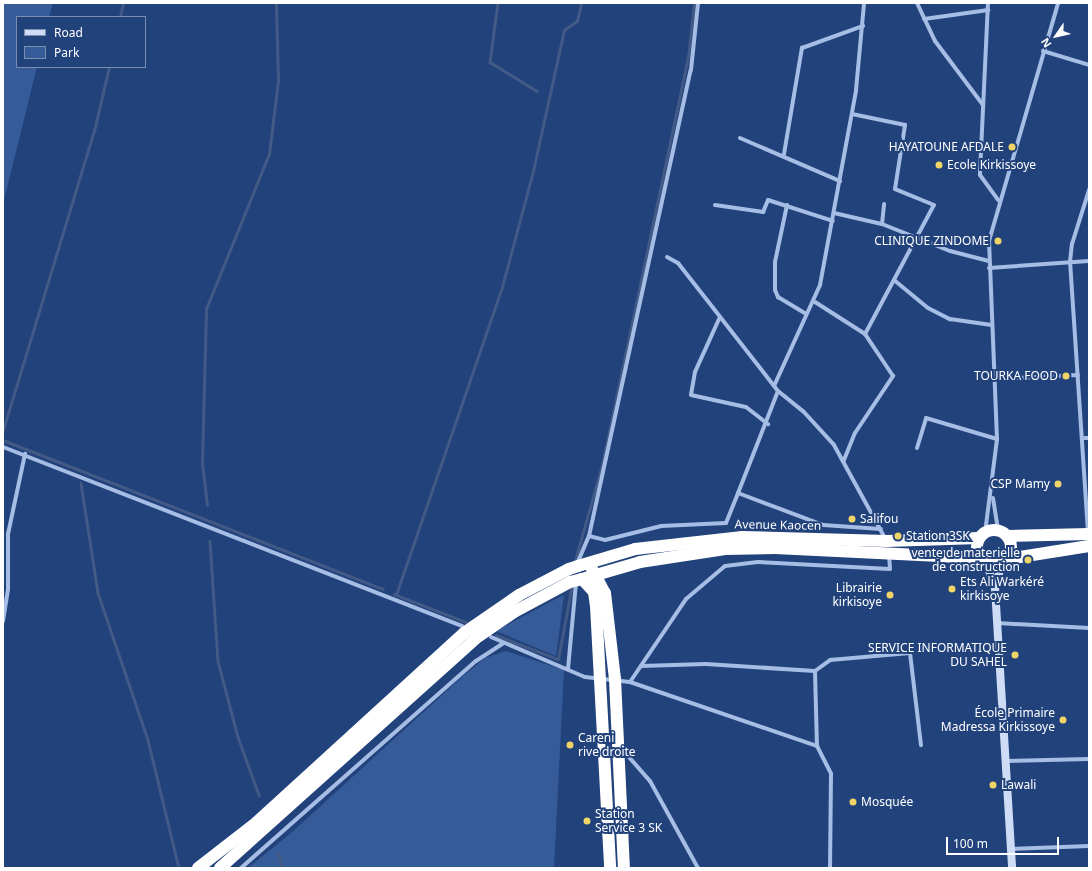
<!DOCTYPE html>
<html>
<head>
<meta charset="utf-8">
<style>
  body { margin:0 }
  #map { position:relative; width:1092px; height:871px; overflow:hidden; background:#22427c; font-family:"Noto Sans",sans-serif }
  div>[style] { position:absolute }
  .green>* { inset:0; background:#365b99 }
  .stream>* { height:2.5px; margin:-1.25px; padding:0 1.25px; transform-origin:1.25px; border-radius:1.25px; background:#425a85 }
  .street>* { height:4px; margin:-2px; padding:0 2px; transform-origin:2px; border-radius:2px; background:#a6bde5 }
  .secondary>* { height:8px; margin:-4px; padding:0 4px; transform-origin:4px; border-radius:4px; background:#cfdcf5 }
  .highway>* { height:12px; margin:-6px; padding:0 6px; transform-origin:6px; border-radius:6px; background:#fff }
  .highway>.ring { margin:-6px; padding:0; box-sizing:content-box; background:none; border:12px solid #fff; border-radius:50% }
  .highway-bridge>* { height:12px; margin:-6px; padding:0 6px; transform-origin:6px; border-radius:6px; background:#fff }
  .dots>* { width:11px; height:11px; translate:-50% -50%; box-sizing:border-box; border:2px solid #22427c; border-radius:50% }
  span { translate:-50% -50%; white-space:nowrap; text-align:center; line-height:1.15; -webkit-text-stroke:4px #22427c; paint-order:stroke }
  .poi-label { font-size:12px; color:#fff }
  .right { translate:-100% -50%; text-align:right }
  .left { translate:0 -50%; text-align:left }
  .street-label { font-size:12px; color:#fff }
  .frame { position:absolute; inset:0; border:4px solid #fff; pointer-events:none }
  .legend { position:absolute; left:16px; top:16px; width:130px; height:52px; box-sizing:border-box; background:#22427c; border:1px solid #7a8eb0; margin:0; padding:5px 7px; list-style:none; font-size:12px; color:#fff }
  .legend li { display:flex; align-items:center; gap:8px; height:20px }
  .legend b { width:20px; border:1px solid #7a8eb0 }
  .north { position:absolute; left:1036px; top:16px; width:40px; height:40px; -webkit-text-stroke:3px #22427c; paint-order:stroke; rotate:236deg; font-size:11px; font-weight:700; line-height:16px; text-align:center; color:#fff }
  .north::after { content:''; display:block; margin:auto; width:14px; height:18px; background:#fff; clip-path:polygon(50% 0,100% 100%,50% 72%,0 100%) }
  .scale { position:absolute; left:946px; top:837px; width:113px; height:18px; box-sizing:border-box; border:2px solid #fff; border-top:0; padding-left:5px; font-size:12px; line-height:14px; white-space:nowrap; color:#fff; -webkit-text-stroke:3px #22427c; paint-order:stroke }
</style>
</head>
<body>
<div id="map">
  <div class="green">
    <div style="clip-path:polygon(3px 3px,53px 3px,49px 17px,17px 17px,17px 67px,37px 67px,3px 204px)"></div>
    <div style="clip-path:polygon(564px 595px,556px 656px,496px 631px,548px 603px)"></div>
    <div style="clip-path:polygon(506px 651px,564px 670px,554px 868px,248px 868px,291px 833px,463px 676px,485px 658px)"></div>
  </div>
  <div class="stream">
    <div style="left:498px;top:3px;width:60px;rotate:97.7deg"></div>
    <div style="left:490px;top:62px;width:55px;rotate:31.7deg"></div>
    <div style="left:120px;top:17px;width:14px;rotate:-78deg"></div>
    <div style="left:3px;top:430px;width:313px;rotate:-73.1deg"></div>
    <div style="left:94px;top:131px;width:66px;rotate:-76.8deg"></div>
    <div style="left:3px;top:440px;width:408px;rotate:21.4deg"></div>
    <div style="left:81px;top:483px;width:111px;rotate:81.2deg"></div>
    <div style="left:98px;top:593px;width:155px;rotate:71.2deg"></div>
    <div style="left:148px;top:740px;width:132px;rotate:76.4deg"></div>
    <div style="left:207px;top:505px;width:42px;rotate:-96.8deg"></div>
    <div style="left:202px;top:463px;width:154px;rotate:-88.5deg"></div>
    <div style="left:206px;top:309px;width:167px;rotate:-67.9deg"></div>
    <div style="left:269px;top:154px;width:74px;rotate:-83deg"></div>
    <div style="left:278px;top:81px;width:78px;rotate:-91.5deg"></div>
    <div style="left:210px;top:541px;width:120px;rotate:86.2deg"></div>
    <div style="left:218px;top:661px;width:79px;rotate:75.3deg"></div>
    <div style="left:238px;top:737px;width:62px;rotate:70.1deg"></div>
    <div style="left:574px;top:564px;width:103px;rotate:-74.2deg"></div>
    <div style="left:602px;top:465px;width:416px;rotate:-78.1deg"></div>
    <div style="left:688px;top:58px;width:55px;rotate:-83.8deg"></div>
    <div style="left:394px;top:594px;width:77px;rotate:21.3deg"></div>
    <div style="left:396px;top:595px;width:326px;rotate:-71deg"></div>
    <div style="left:502px;top:287px;width:120px;rotate:-75deg"></div>
    <div style="left:533px;top:171px;width:144px;rotate:-77.6deg"></div>
    <div style="left:564px;top:30px;width:16px;rotate:-35deg"></div>
    <div style="left:577px;top:21px;width:18px;rotate:-77deg"></div>
    <div style="left:496px;top:635px;width:66px;rotate:21.2deg"></div>
    <div style="left:558px;top:659px;width:75px;rotate:-79.3deg"></div>
    <div style="left:279px;top:854px;width:15px;rotate:74deg"></div>
  </div>
  <div class="street">
    <div style="left:917px;top:3px;width:42px;rotate:64.7deg"></div>
    <div style="left:935px;top:41px;width:80px;rotate:53.1deg"></div>
    <div style="left:988px;top:3px;width:172px;rotate:92.7deg"></div>
    <div style="left:980px;top:175px;width:31px;rotate:54deg"></div>
    <div style="left:924px;top:19px;width:65px;rotate:-8deg"></div>
    <div style="left:1043px;top:51px;width:48px;rotate:16.9deg"></div>
    <div style="left:740px;top:138px;width:109px;rotate:23.3deg"></div>
    <div style="left:784px;top:154px;width:108px;rotate:-80.4deg"></div>
    <div style="left:802px;top:48px;width:65px;rotate:-19.8deg"></div>
    <div style="left:715px;top:205px;width:49px;rotate:8.3deg"></div>
    <div style="left:763px;top:212px;width:13px;rotate:-67deg"></div>
    <div style="left:768px;top:200px;width:68px;rotate:17.9deg"></div>
    <div style="left:787px;top:205px;width:58px;rotate:101.9deg"></div>
    <div style="left:775px;top:262px;width:28px;rotate:90deg"></div>
    <div style="left:775px;top:290px;width:8px;rotate:67deg"></div>
    <div style="left:778px;top:297px;width:31px;rotate:31deg"></div>
    <div style="left:834px;top:213px;width:49px;rotate:12.9deg"></div>
    <div style="left:882px;top:224px;width:73px;rotate:21.7deg"></div>
    <div style="left:950px;top:251px;width:40px;rotate:14.4deg"></div>
    <div style="left:882px;top:224px;width:20px;rotate:-84deg"></div>
    <div style="left:667px;top:257px;width:13px;rotate:29deg"></div>
    <div style="left:678px;top:263px;width:162px;rotate:52deg"></div>
    <div style="left:778px;top:391px;width:32px;rotate:39deg"></div>
    <div style="left:803px;top:411px;width:46px;rotate:47.6deg"></div>
    <div style="left:834px;top:445px;width:108px;rotate:61.3deg"></div>
    <div style="left:989px;top:268px;width:100px;rotate:-4deg"></div>
    <div style="left:894px;top:280px;width:44px;rotate:39.5deg"></div>
    <div style="left:928px;top:308px;width:25px;rotate:27deg"></div>
    <div style="left:950px;top:319px;width:42px;rotate:8.1deg"></div>
    <div style="left:815px;top:302px;width:59px;rotate:32.6deg"></div>
    <div style="left:865px;top:334px;width:146px;rotate:-61.9deg"></div>
    <div style="left:934px;top:205px;width:42px;rotate:-157.7deg"></div>
    <div style="left:895px;top:189px;width:65px;rotate:-81.1deg"></div>
    <div style="left:905px;top:125px;width:54px;rotate:-168.3deg"></div>
    <div style="left:719px;top:319px;width:58px;rotate:114.4deg"></div>
    <div style="left:695px;top:372px;width:23px;rotate:100deg"></div>
    <div style="left:691px;top:395px;width:56px;rotate:12.3deg"></div>
    <div style="left:746px;top:407px;width:28px;rotate:38deg"></div>
    <div style="left:994px;top:379px;width:84px;rotate:-2.7deg"></div>
    <div style="left:774px;top:386px;width:111px;rotate:-65.5deg"></div>
    <div style="left:820px;top:285px;width:198px;rotate:-79.5deg"></div>
    <div style="left:856px;top:90px;width:87px;rotate:-84.7deg"></div>
    <div style="left:778px;top:391px;width:110px;rotate:111.4deg"></div>
    <div style="left:738px;top:493px;width:91px;rotate:20.6deg"></div>
    <div style="left:823px;top:525px;width:58px;rotate:3.9deg"></div>
    <div style="left:1082px;top:438px;width:7px"></div>
    <div style="left:3px;top:447px;width:493px;rotate:21.3deg"></div>
    <div style="left:917px;top:448px;width:31px;rotate:-73deg"></div>
    <div style="left:926px;top:418px;width:74px;rotate:16.5deg"></div>
    <div style="left:844px;top:460px;width:29px;rotate:-68deg"></div>
    <div style="left:855px;top:433px;width:69px;rotate:-56.3deg"></div>
    <div style="left:893px;top:376px;width:50px;rotate:-123.7deg"></div>
    <div style="left:993px;top:498px;width:32px;rotate:81deg"></div>
    <div style="left:1088px;top:532px;width:271px;rotate:-93.8deg"></div>
    <div style="left:1070px;top:262px;width:18px;rotate:-84deg"></div>
    <div style="left:1072px;top:244px;width:57px;rotate:-72.5deg"></div>
    <div style="left:985px;top:533px;width:95px;rotate:-82.7deg"></div>
    <div style="left:997px;top:439px;width:198px;rotate:-92.3deg"></div>
    <div style="left:989px;top:241px;width:248px;rotate:-73.8deg"></div>
    <div style="left:589px;top:536px;width:16px;rotate:14deg"></div>
    <div style="left:605px;top:540px;width:58px;rotate:-14deg"></div>
    <div style="left:661px;top:526px;width:65px;rotate:-2.6deg"></div>
    <div style="left:726px;top:523px;width:32px;rotate:-68deg"></div>
    <div style="left:577px;top:564px;width:30px;rotate:-67deg"></div>
    <div style="left:589px;top:536px;width:477px;rotate:-77.7deg"></div>
    <div style="left:691px;top:70px;width:67px;rotate:-84deg"></div>
    <div style="left:3px;top:621px;width:32px;rotate:-81deg"></div>
    <div style="left:8px;top:589px;width:55px;rotate:-90deg"></div>
    <div style="left:8px;top:534px;width:82px;rotate:-78deg"></div>
    <div style="left:997px;top:623px;width:92px;rotate:3.1deg"></div>
    <div style="left:491px;top:637px;width:102px;rotate:23.1deg"></div>
    <div style="left:585px;top:677px;width:45px;rotate:6.3deg"></div>
    <div style="left:630px;top:682px;width:198px;rotate:18.9deg"></div>
    <div style="left:641px;top:666px;width:65px;rotate:-1.8deg"></div>
    <div style="left:706px;top:664px;width:109px;rotate:3.7deg"></div>
    <div style="left:815px;top:671px;width:19px;rotate:-36deg"></div>
    <div style="left:830px;top:660px;width:80px;rotate:-5deg"></div>
    <div style="left:910px;top:653px;width:93px;rotate:83.2deg"></div>
    <div style="left:568px;top:669px;width:86px;rotate:-84.7deg"></div>
    <div style="left:815px;top:671px;width:75px;rotate:88.5deg"></div>
    <div style="left:817px;top:746px;width:31px;rotate:63deg"></div>
    <div style="left:831px;top:774px;width:94px;rotate:90.6deg"></div>
    <div style="left:630px;top:682px;width:100px;rotate:-56deg"></div>
    <div style="left:686px;top:599px;width:51px;rotate:-40.2deg"></div>
    <div style="left:725px;top:566px;width:33px;rotate:-7deg"></div>
    <div style="left:758px;top:562px;width:132px;rotate:3deg"></div>
    <div style="left:890px;top:569px;width:15px;rotate:-94deg"></div>
    <div style="left:621px;top:748px;width:44px;rotate:48.7deg"></div>
    <div style="left:650px;top:781px;width:99px;rotate:61.1deg"></div>
    <div style="left:1006px;top:761px;width:83px;rotate:-1.4deg"></div>
    <div style="left:1011px;top:849px;width:78px;rotate:-2.2deg"></div>
    <div style="left:241px;top:868px;width:313px;rotate:-41.4deg"></div>
    <div style="left:476px;top:661px;width:33px;rotate:-33deg"></div>
  </div>
  <div class="secondary">
    <div style="left:986px;top:562px;width:28px;rotate:71deg"></div>
    <div style="left:995px;top:588px;width:281px;rotate:86.5deg"></div>
    <div style="left:995px;top:588px;width:26px;rotate:-74deg"></div>
  </div>
  <div class="highway">
    <div class="ring" style="left:977px;top:530px;width:22px;height:22px"></div>
    <div style="left:1008px;top:536px;width:81px;rotate:-1.4deg"></div>
    <div style="left:1007px;top:559px;width:83px;rotate:-9deg"></div>
    <div style="left:578px;top:566px;width:59px;rotate:-16.6deg"></div>
    <div style="left:635px;top:549px;width:108px;rotate:-6.4deg"></div>
    <div style="left:742px;top:537px;width:145px;rotate:1.6deg"></div>
    <div style="left:887px;top:541px;width:92px;rotate:-1.9deg"></div>
    <div style="left:592px;top:569px;width:27px;rotate:62deg"></div>
    <div style="left:605px;top:593px;width:87px;rotate:83.4deg"></div>
    <div style="left:615px;top:679px;width:189px;rotate:87.3deg"></div>
    <div style="left:582px;top:579px;width:60px;rotate:-16.3deg"></div>
    <div style="left:640px;top:562px;width:86px;rotate:-8.7deg"></div>
    <div style="left:725px;top:549px;width:50px;rotate:-1.1deg"></div>
    <div style="left:775px;top:548px;width:206px;rotate:2.8deg"></div>
    <div style="left:582px;top:579px;width:18px;rotate:47deg"></div>
    <div style="left:594px;top:592px;width:14px;rotate:82deg"></div>
    <div style="left:596px;top:606px;width:262px;rotate:86.9deg"></div>
    <div style="left:198px;top:868px;width:75px;rotate:-37.9deg"></div>
    <div style="left:257px;top:822px;width:280px;rotate:-42.4deg"></div>
    <div style="left:464px;top:633px;width:67px;rotate:-34.6deg"></div>
    <div style="left:519px;top:595px;width:56px;rotate:-27.5deg"></div>
    <div style="left:220px;top:868px;width:348px;rotate:-41.9deg"></div>
    <div style="left:479px;top:636px;width:42px;rotate:-34.4deg"></div>
    <div style="left:514px;top:612px;width:64px;rotate:-28.2deg"></div>
  </div>
  <div class="highway-bridge">
    <div style="left:569px;top:569px;width:9px;rotate:-18deg"></div>
    <div style="left:570px;top:582px;width:12px;rotate:-14deg"></div>
  </div>
  <div class="dots">
    <div style="left:1012px;top:147px;background:#f1d468"></div>
    <div style="left:939px;top:165px;background:#f1d468"></div>
    <div style="left:998px;top:241px;background:#f1d468"></div>
    <div style="left:1066px;top:376px;background:#f1d468"></div>
    <div style="left:1058px;top:484px;background:#f1d468"></div>
    <div style="left:852px;top:519px;background:#f1d468"></div>
    <div style="left:898px;top:536px;background:#f1d468"></div>
    <div style="left:1028px;top:560px;background:#f1d468"></div>
    <div style="left:952px;top:589px;background:#f1d468"></div>
    <div style="left:890px;top:595px;background:#f1d468"></div>
    <div style="left:1015px;top:655px;background:#f1d468"></div>
    <div style="left:1063px;top:720px;background:#f1d468"></div>
    <div style="left:570px;top:745px;background:#f1d468"></div>
    <div style="left:993px;top:785px;background:#f1d468"></div>
    <div style="left:853px;top:802px;background:#f1d468"></div>
    <div style="left:587px;top:821px;background:#f1d468"></div>
  </div>
  <div class="poi-label">
    <span class="right" style="left:1004px;top:147px">HAYATOUNE AFDALE</span>
    <span class="left" style="left:947px;top:165px">Ecole Kirkissoye</span>
    <span class="right" style="left:989px;top:241px">CLINIQUE ZINDOME</span>
    <span class="right" style="left:1058px;top:376px">TOURKA FOOD</span>
    <span class="right" style="left:1050px;top:484px">CSP Mamy</span>
    <span class="left" style="left:860px;top:519px">Salifou</span>
    <span class="left" style="left:906px;top:536px">Station 3SK</span>
    <span class="right" style="left:1020px;top:560px">vente de materielle<br>de construction</span>
    <span class="left" style="left:960px;top:589px">Ets Ali Warkéré<br>kirkisoye</span>
    <span class="right" style="left:882px;top:595px">Librairie<br>kirkisoye</span>
    <span class="right" style="left:1007px;top:655px">SERVICE INFORMATIQUE<br>DU SAHEL</span>
    <span class="right" style="left:1055px;top:720px">École Primaire<br>Madressa Kirkissoye</span>
    <span class="left" style="left:578px;top:745px">Careni<br>rive droite</span>
    <span class="left" style="left:1001px;top:785px">Lawali</span>
    <span class="left" style="left:861px;top:802px">Mosquée</span>
    <span class="left" style="left:595px;top:821px">Station<br>Service 3 SK</span>
  </div>
  <div class="street-label">
    <span style="left:778px;top:525px;rotate:1deg">Avenue Kaocen</span>
  </div>
  <div class="frame"></div>
  <ul class="legend">
  <li><b style="height:5px;background:#cfdcf5"></b>Road</li>
  <li><b style="height:11px;background:#365b99"></b>Park</li>
  </ul>
  <div class="north">N</div>
  <div class="scale">100 m</div>
</div>
</body>
</html>
